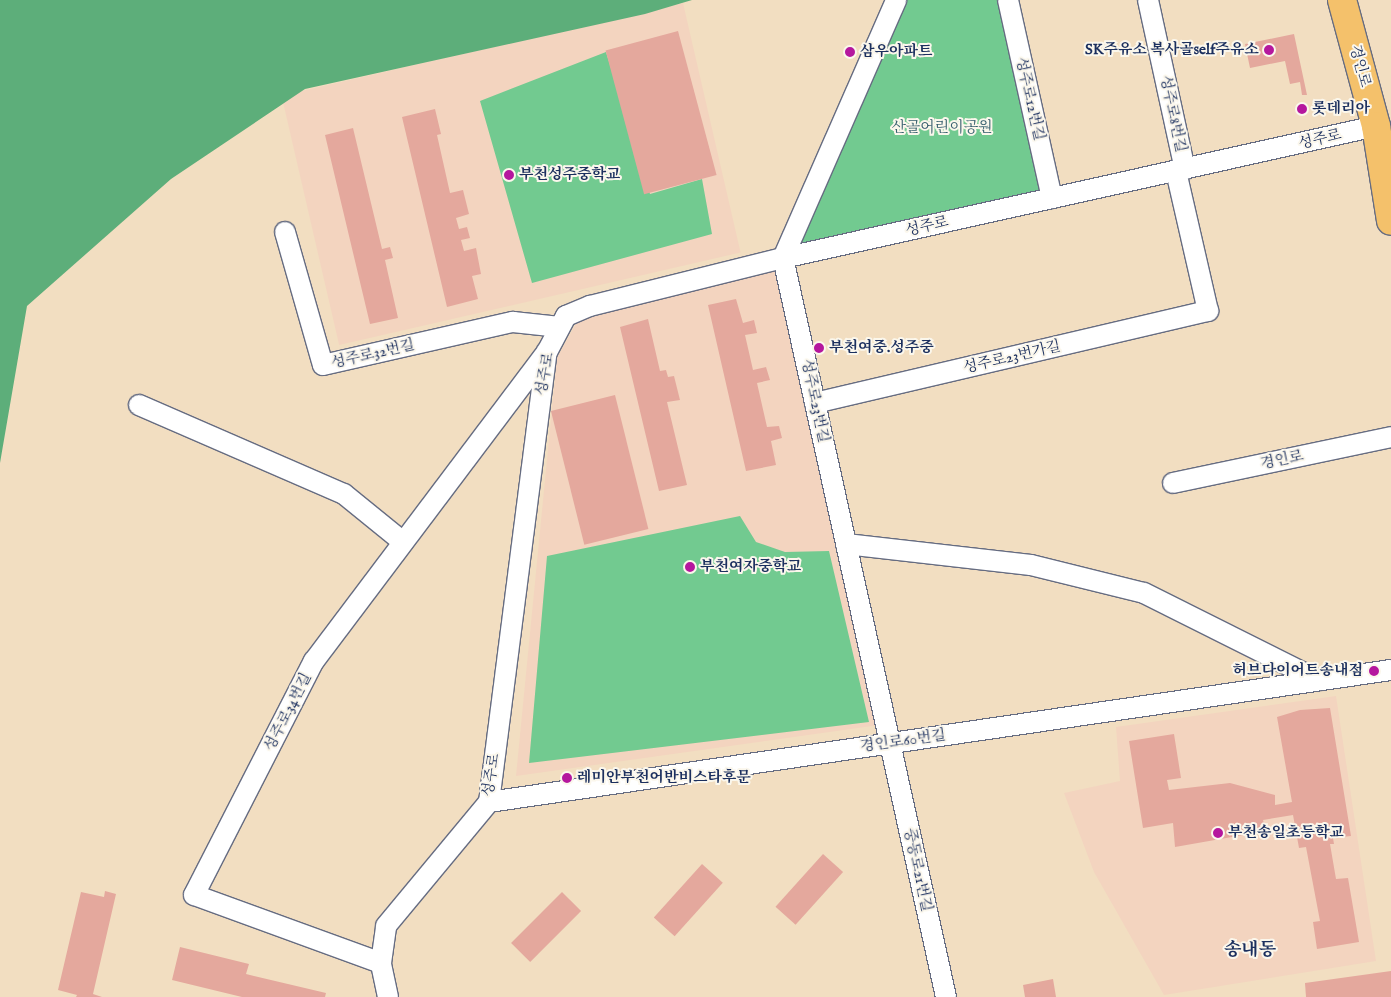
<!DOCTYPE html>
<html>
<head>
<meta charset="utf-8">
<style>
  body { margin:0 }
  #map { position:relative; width:1391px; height:997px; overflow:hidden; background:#f2dec1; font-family:"IM FELL English","Noto Serif KR",serif }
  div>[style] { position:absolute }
  .built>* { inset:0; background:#f3d4bf; transform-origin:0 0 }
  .green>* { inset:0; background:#72ca90 }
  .forest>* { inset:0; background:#5dae7a }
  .building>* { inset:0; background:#e4a89d; transform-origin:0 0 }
  .roads { filter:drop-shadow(1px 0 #666c81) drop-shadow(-1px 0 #666c81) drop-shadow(0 1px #666c81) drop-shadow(0 -1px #666c81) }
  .minor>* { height:20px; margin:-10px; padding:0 10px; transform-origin:10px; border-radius:10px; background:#fff }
  .primary>* { height:28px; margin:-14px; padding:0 14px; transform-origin:14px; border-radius:14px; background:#f4c16b }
  .dots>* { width:14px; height:14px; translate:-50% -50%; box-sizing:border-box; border:2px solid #fbf7ec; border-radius:50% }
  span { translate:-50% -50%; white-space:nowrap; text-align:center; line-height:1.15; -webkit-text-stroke:4px #fbf7ec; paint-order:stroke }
  .poi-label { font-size:15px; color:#1b2f5e; font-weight:700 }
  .right { translate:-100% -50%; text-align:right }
  .left { translate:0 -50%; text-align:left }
  .street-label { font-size:15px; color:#1b2f5e }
  .park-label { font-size:15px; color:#355e6d }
  .quarter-label { font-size:18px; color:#1b2f5e; font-weight:700 }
</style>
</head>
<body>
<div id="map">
  <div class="built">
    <div style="left:683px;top:3px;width:256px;height:412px;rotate:77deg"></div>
    <div style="clip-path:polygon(777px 269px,879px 725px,516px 776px,557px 358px,578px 320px)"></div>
    <div style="clip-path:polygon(1336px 696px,1376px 961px,1164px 995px,1094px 872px,1064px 793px,1120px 781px,1116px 727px)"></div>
  </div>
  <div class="green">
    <div style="clip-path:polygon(902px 0,1003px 0,1047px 195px,792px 250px)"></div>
    <div style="clip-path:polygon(606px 52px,650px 194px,702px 179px,712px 234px,532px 283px,480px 101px)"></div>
    <div style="clip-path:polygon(740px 516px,756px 542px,785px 552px,829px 551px,869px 722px,529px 763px,547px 556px)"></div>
  </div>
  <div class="forest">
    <div style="clip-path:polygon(0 0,692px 0,645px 14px,305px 89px,171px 179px,27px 306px,0 463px)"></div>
  </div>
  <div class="building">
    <div style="left:678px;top:31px;width:149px;height:75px;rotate:75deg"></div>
    <div style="clip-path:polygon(1294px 34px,1307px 95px,1302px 95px,1300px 82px,1290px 84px,1285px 61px,1250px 68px,1245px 44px)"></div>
    <div style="clip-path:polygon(435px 109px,441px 134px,437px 135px,450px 193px,463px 190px,469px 214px,456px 218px,459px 229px,467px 227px,470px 238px,461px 240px,464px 251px,476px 248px,481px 274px,472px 276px,478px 299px,447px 307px,402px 117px)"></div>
    <div style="clip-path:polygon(353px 128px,382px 249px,390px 247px,393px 258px,385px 260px,398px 318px,370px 324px,325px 135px)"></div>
    <div style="clip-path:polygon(736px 299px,743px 323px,754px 320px,757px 333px,745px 335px,753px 370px,766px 367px,770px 380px,757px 383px,767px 427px,779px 426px,782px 438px,771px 441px,776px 465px,746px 471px,708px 305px)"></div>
    <div style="clip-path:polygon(648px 319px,660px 371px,666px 370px,668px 377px,674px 376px,680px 400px,667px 402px,687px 485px,659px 491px,620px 327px)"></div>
    <div style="left:615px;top:395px;width:138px;height:66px;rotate:76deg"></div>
    <div style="clip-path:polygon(1330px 708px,1351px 836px,1333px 838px,1334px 844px,1330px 844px,1336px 879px,1348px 878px,1359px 942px,1317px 949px,1313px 922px,1320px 921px,1306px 847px,1299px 848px,1293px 815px,1263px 820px,1266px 831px,1175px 847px,1173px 823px,1143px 828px,1129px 741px,1174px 734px,1181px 778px,1167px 780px,1169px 790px,1230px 783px,1275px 795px,1275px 805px,1292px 802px,1277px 717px,1300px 710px)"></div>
    <div style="left:823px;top:854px;width:27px;height:71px;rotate:42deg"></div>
    <div style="left:702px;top:864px;width:28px;height:72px;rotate:42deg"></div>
    <div style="clip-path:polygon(105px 891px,116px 894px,93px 994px,102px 997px,76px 997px,77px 995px,58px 990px,81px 892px,104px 897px)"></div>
    <div style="left:562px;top:892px;width:27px;height:72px;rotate:45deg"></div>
    <div style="clip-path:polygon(180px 947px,249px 964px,246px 974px,326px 993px,325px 997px,242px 997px,172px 980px)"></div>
    <div style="clip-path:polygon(1391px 971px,1391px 997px,1306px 997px,1305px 983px)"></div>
    <div style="clip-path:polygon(1053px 979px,1056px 997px,1025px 997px,1023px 985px)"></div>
  </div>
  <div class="roads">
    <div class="minor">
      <div style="left:1008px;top:0;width:203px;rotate:77.5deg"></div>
      <div style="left:1148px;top:0;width:173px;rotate:77.7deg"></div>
      <div style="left:285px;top:232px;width:138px;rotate:74.1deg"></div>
      <div style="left:323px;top:365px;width:195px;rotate:-12.8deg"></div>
      <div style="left:513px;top:322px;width:47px;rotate:6.1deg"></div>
      <div style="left:783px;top:258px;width:757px;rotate:77.56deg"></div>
      <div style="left:783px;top:258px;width:282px;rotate:-66.3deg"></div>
      <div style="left:815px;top:403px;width:404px;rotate:-13.2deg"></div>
      <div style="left:1208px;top:311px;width:144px;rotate:-102.9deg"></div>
      <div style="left:139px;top:405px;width:223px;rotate:23.5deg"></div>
      <div style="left:344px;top:494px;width:76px;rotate:39.1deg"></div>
      <div style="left:1173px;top:483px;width:223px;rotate:-11.9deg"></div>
      <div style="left:846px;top:544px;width:186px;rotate:6.5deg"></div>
      <div style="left:1031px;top:565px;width:116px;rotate:13.9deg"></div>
      <div style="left:1144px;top:593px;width:195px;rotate:26.6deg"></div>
      <div style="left:489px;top:802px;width:912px;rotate:-8.33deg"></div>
      <div style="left:381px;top:963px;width:199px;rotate:-160deg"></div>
      <div style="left:194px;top:895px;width:263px;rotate:-62.9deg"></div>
      <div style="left:314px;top:661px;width:384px;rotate:-53deg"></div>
      <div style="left:388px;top:997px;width:35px;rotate:-102deg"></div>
      <div style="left:381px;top:963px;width:37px;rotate:-82deg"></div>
      <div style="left:386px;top:926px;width:161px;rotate:-50.3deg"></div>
      <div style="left:489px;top:802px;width:454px;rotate:-82.7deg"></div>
      <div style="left:547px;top:352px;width:41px;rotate:-62.2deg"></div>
      <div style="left:566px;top:316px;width:26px;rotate:-23deg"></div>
      <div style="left:590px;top:306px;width:199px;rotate:-14deg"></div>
      <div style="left:783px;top:258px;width:608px;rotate:-12.55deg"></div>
    </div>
    <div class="primary">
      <div style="left:1342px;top:0;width:131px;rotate:74.9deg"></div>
      <div style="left:1376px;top:126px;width:96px;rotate:81deg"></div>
    </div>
  </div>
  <div class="dots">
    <div style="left:1269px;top:50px;background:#b5179e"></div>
    <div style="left:850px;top:52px;background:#b5179e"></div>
    <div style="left:1302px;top:109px;background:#b5179e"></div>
    <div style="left:509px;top:175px;background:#b5179e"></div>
    <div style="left:819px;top:348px;background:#b5179e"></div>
    <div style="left:690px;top:567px;background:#b5179e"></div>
    <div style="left:1374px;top:671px;background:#b5179e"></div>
    <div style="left:567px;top:778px;background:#b5179e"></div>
    <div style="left:1218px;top:833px;background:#b5179e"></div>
  </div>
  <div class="poi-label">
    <span class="right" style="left:1259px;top:50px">SK주유소 복사골self주유소</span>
    <span class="left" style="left:860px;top:52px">삼우아파트</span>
    <span class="left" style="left:1312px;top:109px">롯데리아</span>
    <span class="left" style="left:519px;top:175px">부천성주중학교</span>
    <span class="left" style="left:829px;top:348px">부천여중.성주중</span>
    <span class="left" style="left:700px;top:567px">부천여자중학교</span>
    <span class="right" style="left:1363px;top:671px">허브다이어트송내점</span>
    <span class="left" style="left:577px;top:778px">레미안부천어반비스타후문</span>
    <span class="left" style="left:1228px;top:833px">부천송일초등학교</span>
  </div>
  <div class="street-label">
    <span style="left:1360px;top:66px;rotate:75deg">경인로</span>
    <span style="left:1030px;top:99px;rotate:77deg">성주로12번길</span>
    <span style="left:1173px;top:114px;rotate:78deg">성주로8번길</span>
    <span style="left:1320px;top:139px;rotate:-13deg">성주로</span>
    <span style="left:927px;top:226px;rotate:-13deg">성주로</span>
    <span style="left:373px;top:354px;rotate:-13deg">성주로32번길</span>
    <span style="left:1012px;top:357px;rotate:-13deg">성주로23번가길</span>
    <span style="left:545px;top:374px;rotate:-80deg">성주로</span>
    <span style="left:815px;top:401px;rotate:78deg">성주로23번길</span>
    <span style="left:1282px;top:460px;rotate:-12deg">경인로</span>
    <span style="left:288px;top:712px;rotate:-63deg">성주로34번길</span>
    <span style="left:903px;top:741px;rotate:-8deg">경인로60번길</span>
    <span style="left:491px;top:775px;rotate:-81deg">성주로</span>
    <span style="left:918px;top:870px;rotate:78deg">중동로21번길</span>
  </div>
  <div class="park-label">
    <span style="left:942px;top:128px">산골어린이공원</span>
  </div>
  <div class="quarter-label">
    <span style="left:1250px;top:951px">송내동</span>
  </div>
</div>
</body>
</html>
